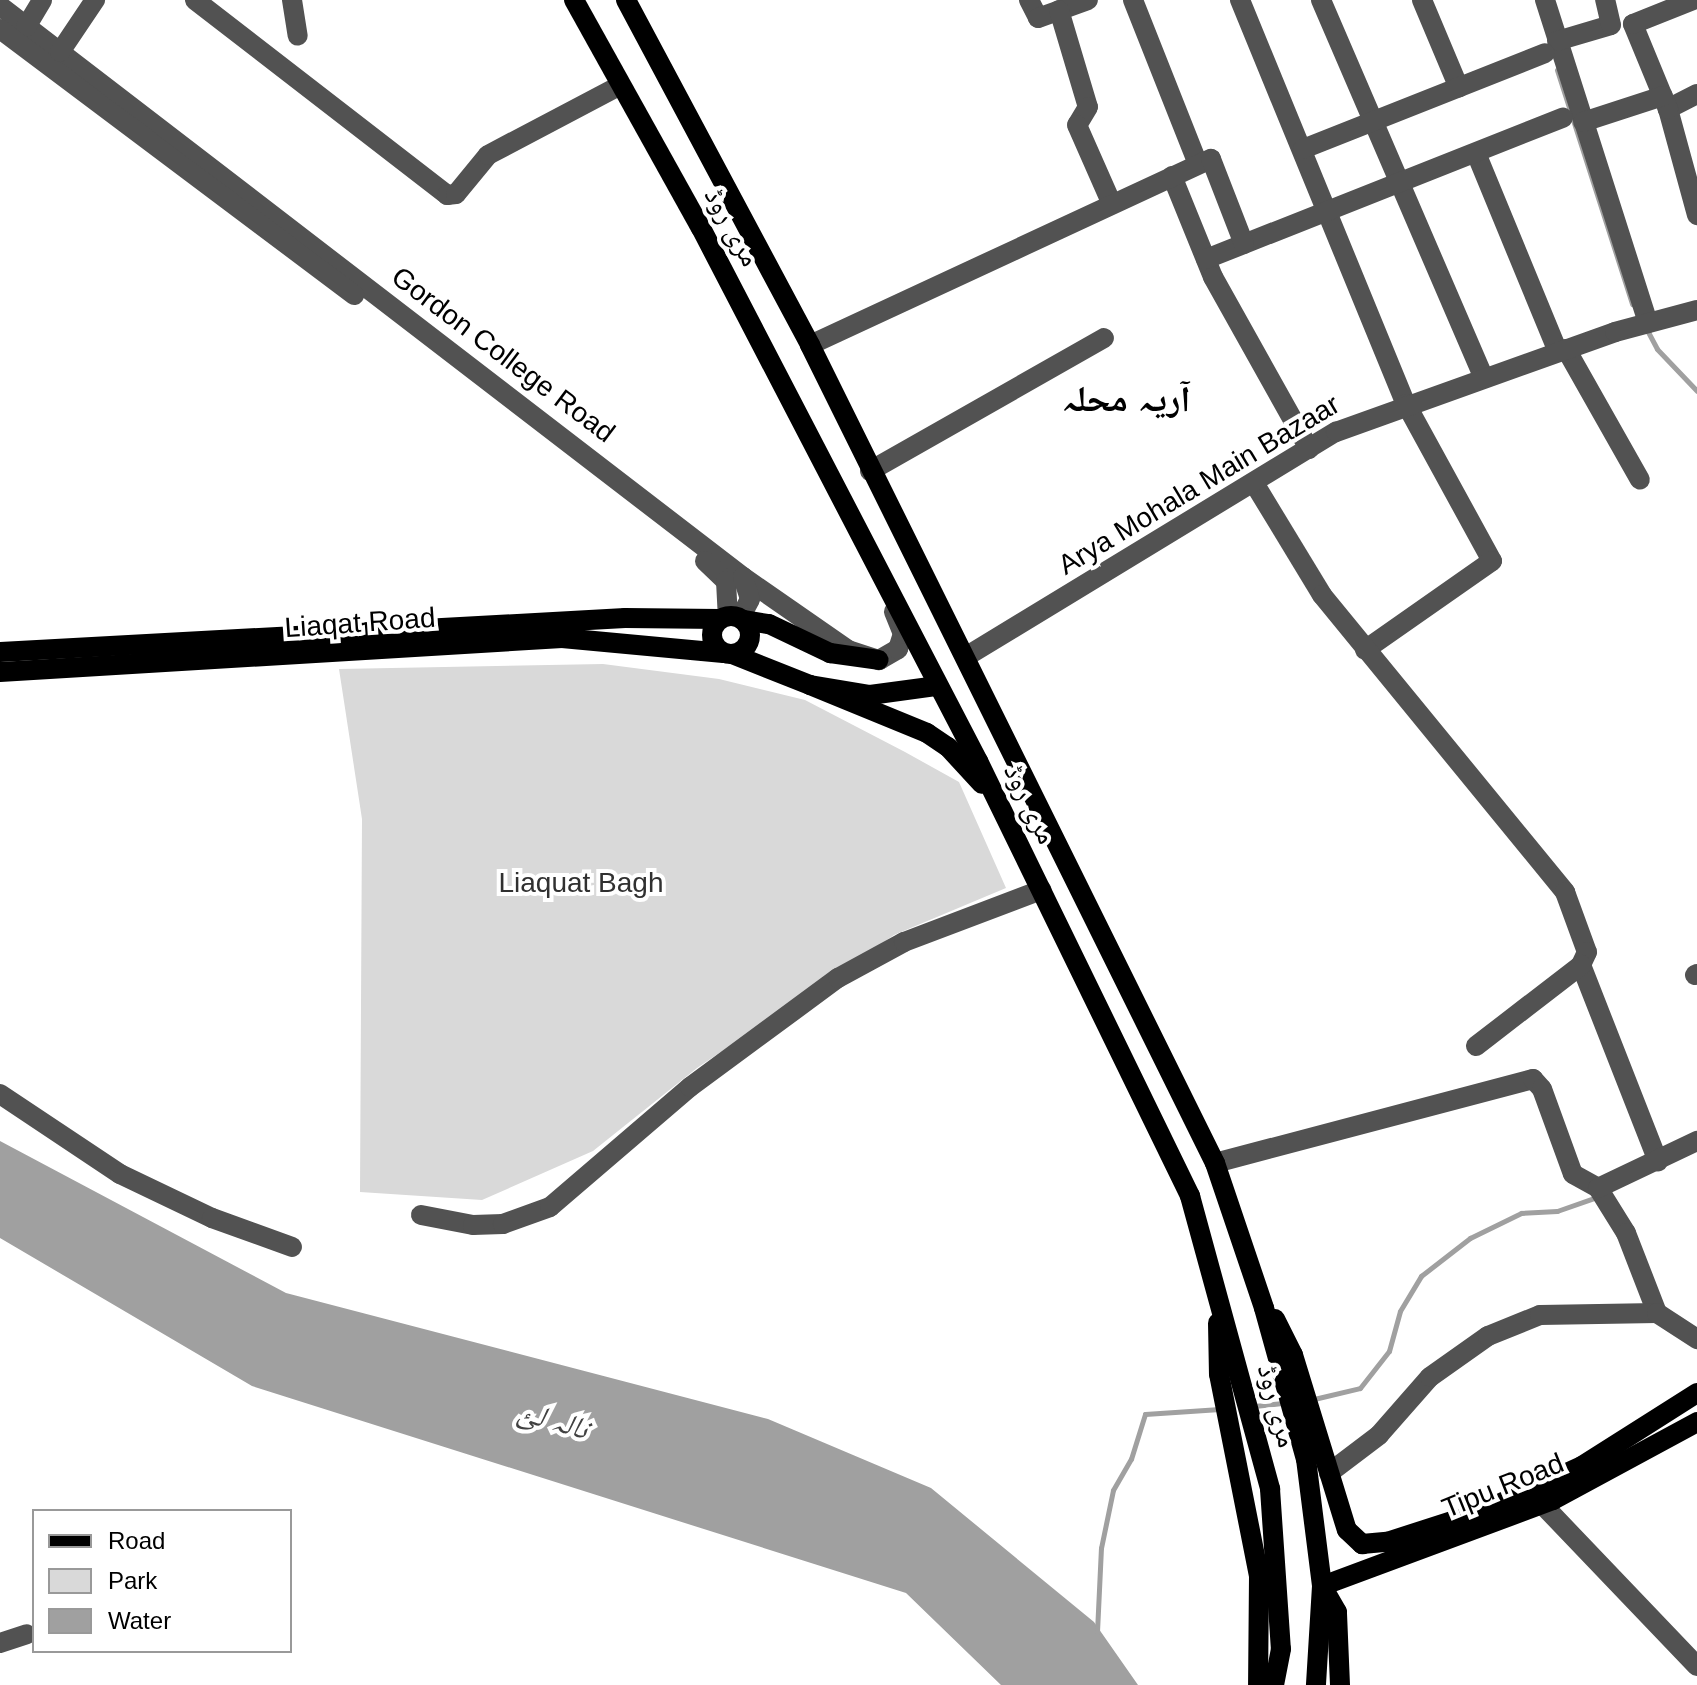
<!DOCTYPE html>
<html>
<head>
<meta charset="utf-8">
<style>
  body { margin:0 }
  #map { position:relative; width:1697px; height:1685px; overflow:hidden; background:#fff; font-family:Helvetica,"Noto Naskh Arabic",sans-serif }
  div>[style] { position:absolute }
  .green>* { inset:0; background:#d9d9d9 }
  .water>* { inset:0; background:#a0a0a0 }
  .stream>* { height:5px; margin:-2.5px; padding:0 2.5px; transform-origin:2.5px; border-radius:2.5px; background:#a0a0a0 }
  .minor>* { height:20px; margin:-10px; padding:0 10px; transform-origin:10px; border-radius:10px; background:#525252 }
  .major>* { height:20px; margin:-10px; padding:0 10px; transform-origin:10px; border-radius:10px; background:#000 }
  .major>.ring { margin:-10px; padding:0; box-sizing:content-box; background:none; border:20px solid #000; border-radius:50% }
  span { translate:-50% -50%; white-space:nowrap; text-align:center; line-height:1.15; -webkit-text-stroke:8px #fff; paint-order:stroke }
  .street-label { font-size:28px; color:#000 }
  .park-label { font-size:28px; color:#303030 }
  .water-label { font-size:30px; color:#414141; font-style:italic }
  .district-label { font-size:36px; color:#000; font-weight:700 }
  .legend { position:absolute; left:32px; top:1509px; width:260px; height:144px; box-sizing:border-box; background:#fff; border:2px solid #999; margin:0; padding:10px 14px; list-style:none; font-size:24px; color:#000 }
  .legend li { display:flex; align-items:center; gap:16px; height:40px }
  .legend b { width:40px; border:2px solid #999 }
</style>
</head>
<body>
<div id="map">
  <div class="green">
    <div style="clip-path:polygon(603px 664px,719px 679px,805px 700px,905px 752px,959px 782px,1006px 888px,894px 935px,697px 1068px,593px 1151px,482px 1200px,360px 1192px,362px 819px,339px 669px)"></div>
  </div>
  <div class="water">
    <div style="clip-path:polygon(0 1141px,286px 1293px,768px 1419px,931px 1488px,1094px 1622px,1138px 1685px,1001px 1685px,906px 1593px,252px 1386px,0 1238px)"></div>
  </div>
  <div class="stream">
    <div style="left:1557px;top:70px;width:246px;rotate:72.2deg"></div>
    <div style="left:1647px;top:330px;width:21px;rotate:62deg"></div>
    <div style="left:1657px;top:349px;width:58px;rotate:46.4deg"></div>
    <div style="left:1314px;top:1399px;width:47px;rotate:-13.4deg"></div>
    <div style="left:1360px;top:1388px;width:47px;rotate:-51.9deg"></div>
    <div style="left:1389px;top:1351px;width:41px;rotate:-74.6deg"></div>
    <div style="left:1400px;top:1311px;width:41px;rotate:-59deg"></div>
    <div style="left:1421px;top:1276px;width:62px;rotate:-37.8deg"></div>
    <div style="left:1470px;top:1238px;width:57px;rotate:-26.1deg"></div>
    <div style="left:1521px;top:1213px;width:36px;rotate:-3deg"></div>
    <div style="left:1557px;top:1211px;width:42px;rotate:-19.3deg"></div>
    <div style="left:1254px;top:1406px;width:30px;rotate:-6deg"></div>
    <div style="left:1097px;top:1632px;width:84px;rotate:-87.3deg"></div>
    <div style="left:1101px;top:1548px;width:59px;rotate:-78.3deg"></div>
    <div style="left:1113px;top:1490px;width:36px;rotate:-60deg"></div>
    <div style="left:1131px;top:1459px;width:47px;rotate:-72.7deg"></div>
    <div style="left:1145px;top:1414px;width:75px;rotate:-3.8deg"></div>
  </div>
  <div class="minor">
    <div style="left:195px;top:0;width:319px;rotate:37.7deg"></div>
    <div style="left:447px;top:195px;width:9px;rotate:-6deg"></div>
    <div style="left:456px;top:194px;width:50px;rotate:-50.6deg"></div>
    <div style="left:488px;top:155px;width:148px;rotate:-27.8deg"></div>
    <div style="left:292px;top:0;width:36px;rotate:81deg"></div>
    <div style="left:1029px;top:0;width:20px;rotate:63deg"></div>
    <div style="left:1038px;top:18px;width:53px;rotate:-19.8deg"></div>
    <div style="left:1133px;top:0;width:176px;rotate:68.4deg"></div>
    <div style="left:1240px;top:0;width:437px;rotate:67.7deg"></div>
    <div style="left:1406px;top:404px;width:179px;rotate:61.3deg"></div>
    <div style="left:1492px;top:561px;width:155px;rotate:145deg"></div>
    <div style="left:1321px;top:0;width:410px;rotate:66.7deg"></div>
    <div style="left:1422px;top:0;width:95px;rotate:67.2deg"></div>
    <div style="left:1545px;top:0;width:339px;rotate:72.3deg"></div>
    <div style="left:0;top:6px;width:937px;rotate:37.54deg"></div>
    <div style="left:743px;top:577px;width:128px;rotate:34.8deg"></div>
    <div style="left:848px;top:650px;width:33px;rotate:18deg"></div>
    <div style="left:879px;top:660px;width:22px;rotate:-30deg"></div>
    <div style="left:898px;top:649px;width:16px;rotate:-72deg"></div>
    <div style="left:903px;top:634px;width:24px;rotate:-112deg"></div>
    <div style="left:1059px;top:10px;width:101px;rotate:73.4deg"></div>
    <div style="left:1088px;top:107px;width:21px;rotate:121deg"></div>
    <div style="left:1077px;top:125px;width:84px;rotate:66.2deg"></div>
    <div style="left:26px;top:27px;width:31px;rotate:-59deg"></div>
    <div style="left:0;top:29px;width:443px;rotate:36.9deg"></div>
    <div style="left:1557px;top:41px;width:56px;rotate:-16.5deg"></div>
    <div style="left:1611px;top:25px;width:26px;rotate:-103deg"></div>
    <div style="left:60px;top:52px;width:63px;rotate:-56.1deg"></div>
    <div style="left:1697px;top:94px;width:33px;rotate:153deg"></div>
    <div style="left:1668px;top:109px;width:110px;rotate:74.7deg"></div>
    <div style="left:1668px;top:109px;width:92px;rotate:-112.4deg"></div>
    <div style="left:1633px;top:24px;width:65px;rotate:-21.8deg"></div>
    <div style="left:1583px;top:122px;width:84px;rotate:-18deg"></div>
    <div style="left:1303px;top:149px;width:260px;rotate:-21.6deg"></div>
    <div style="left:1476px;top:153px;width:215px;rotate:67.6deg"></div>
    <div style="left:1172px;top:176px;width:109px;rotate:67.9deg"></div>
    <div style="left:1213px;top:277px;width:197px;rotate:60.8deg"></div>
    <div style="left:1206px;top:259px;width:384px;rotate:-21.6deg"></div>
    <div style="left:810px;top:345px;width:442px;rotate:-24.9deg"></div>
    <div style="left:1211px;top:159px;width:91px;rotate:68.8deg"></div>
    <div style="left:1566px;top:349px;width:150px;rotate:60.5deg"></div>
    <div style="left:870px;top:471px;width:269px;rotate:-29.6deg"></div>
    <div style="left:1254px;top:483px;width:131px;rotate:58.7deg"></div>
    <div style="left:1322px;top:595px;width:384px;rotate:50.7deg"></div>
    <div style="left:1565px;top:892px;width:64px;rotate:69.9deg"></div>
    <div style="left:1587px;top:952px;width:14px;rotate:115deg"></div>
    <div style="left:1581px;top:965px;width:211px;rotate:68.6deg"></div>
    <div style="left:705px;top:561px;width:29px;rotate:44deg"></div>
    <div style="left:726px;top:581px;width:35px;rotate:87deg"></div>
    <div style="left:740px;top:618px;width:21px;rotate:-62deg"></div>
    <div style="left:750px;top:599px;width:23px;rotate:-108deg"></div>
    <div style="left:967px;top:656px;width:432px;rotate:-31.3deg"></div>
    <div style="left:1336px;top:432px;width:296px;rotate:-19.7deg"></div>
    <div style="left:1615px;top:332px;width:85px;rotate:-15deg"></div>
    <div style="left:1695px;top:975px;width:2px;rotate:-27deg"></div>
    <div style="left:1476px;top:1046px;width:133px;rotate:-37.6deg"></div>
    <div style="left:0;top:1094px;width:144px;rotate:33.7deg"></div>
    <div style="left:120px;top:1174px;width:102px;rotate:25.6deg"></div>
    <div style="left:212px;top:1218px;width:85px;rotate:19.9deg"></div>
    <div style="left:1215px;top:1163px;width:329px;rotate:-14.8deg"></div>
    <div style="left:1533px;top:1079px;width:13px;rotate:48deg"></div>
    <div style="left:1542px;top:1089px;width:90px;rotate:70deg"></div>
    <div style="left:1573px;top:1174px;width:29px;rotate:29deg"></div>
    <div style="left:1598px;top:1188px;width:53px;rotate:58.1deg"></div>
    <div style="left:1626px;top:1233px;width:86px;rotate:68.8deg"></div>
    <div style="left:1598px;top:1188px;width:110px;rotate:-25.4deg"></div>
    <div style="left:421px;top:1215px;width:53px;rotate:10.9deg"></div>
    <div style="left:473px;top:1225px;width:30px;rotate:-2deg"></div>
    <div style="left:503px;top:1224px;width:50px;rotate:-19.9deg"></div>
    <div style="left:550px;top:1207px;width:184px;rotate:-40.6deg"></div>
    <div style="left:690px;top:1087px;width:184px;rotate:-36.4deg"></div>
    <div style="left:838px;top:978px;width:75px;rotate:-28.6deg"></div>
    <div style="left:904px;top:942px;width:147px;rotate:-20.8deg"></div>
    <div style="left:1329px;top:1473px;width:63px;rotate:-37.2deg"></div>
    <div style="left:1379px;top:1435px;width:77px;rotate:-48.7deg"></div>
    <div style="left:1430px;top:1377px;width:71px;rotate:-35.3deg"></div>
    <div style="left:1488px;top:1336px;width:56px;rotate:-22deg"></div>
    <div style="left:1540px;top:1315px;width:117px;rotate:-1deg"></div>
    <div style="left:1657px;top:1313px;width:48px;rotate:33deg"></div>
    <div style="left:1542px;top:1504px;width:224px;rotate:46.3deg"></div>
    <div style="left:0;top:1643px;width:28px;rotate:-18deg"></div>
  </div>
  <div class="major">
    <div style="left:574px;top:0;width:261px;rotate:60.9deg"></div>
    <div style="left:701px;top:228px;width:601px;rotate:62.54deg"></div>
    <div style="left:978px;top:761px;width:484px;rotate:64deg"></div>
    <div style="left:1190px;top:1196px;width:304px;rotate:74.7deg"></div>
    <div style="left:1270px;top:1489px;width:160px;rotate:86.1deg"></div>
    <div style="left:1281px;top:1649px;width:37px;rotate:101deg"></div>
    <div style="left:626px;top:0;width:391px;rotate:61.9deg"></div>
    <div style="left:810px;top:345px;width:913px;rotate:63.66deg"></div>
    <div style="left:1215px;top:1163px;width:153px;rotate:71.3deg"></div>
    <div style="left:1264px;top:1308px;width:157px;rotate:74.5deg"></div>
    <div style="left:1306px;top:1459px;width:128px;rotate:82.8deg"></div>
    <div style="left:1322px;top:1586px;width:99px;rotate:93.5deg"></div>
    <div class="ring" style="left:712px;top:616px;width:18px;height:18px"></div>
    <div style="left:743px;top:620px;width:26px;rotate:9deg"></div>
    <div style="left:769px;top:624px;width:68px;rotate:25.4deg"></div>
    <div style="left:830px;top:653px;width:49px;rotate:8.1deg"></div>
    <div style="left:0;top:652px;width:626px;rotate:-3.11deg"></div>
    <div style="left:625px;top:618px;width:95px;rotate:0.6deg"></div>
    <div style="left:732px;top:654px;width:84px;rotate:21.7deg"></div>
    <div style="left:810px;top:685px;width:61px;rotate:9.5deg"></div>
    <div style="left:870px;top:695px;width:68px;rotate:-7.7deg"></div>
    <div style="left:0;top:672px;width:563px;rotate:-3.46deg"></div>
    <div style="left:562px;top:638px;width:162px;rotate:5.3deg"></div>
    <div style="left:810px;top:685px;width:126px;rotate:22.3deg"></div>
    <div style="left:927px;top:733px;width:25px;rotate:34deg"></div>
    <div style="left:948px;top:747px;width:50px;rotate:47.4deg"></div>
    <div style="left:1275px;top:1319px;width:40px;rotate:63.4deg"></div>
    <div style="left:1293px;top:1355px;width:183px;rotate:72.9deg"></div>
    <div style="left:1347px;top:1530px;width:21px;rotate:43deg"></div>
    <div style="left:1362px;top:1544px;width:25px;rotate:-5deg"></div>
    <div style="left:1387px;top:1542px;width:101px;rotate:-17.9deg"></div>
    <div style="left:1483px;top:1511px;width:109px;rotate:-24.4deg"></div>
    <div style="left:1582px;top:1466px;width:136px;rotate:-32.4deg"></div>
    <div style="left:1218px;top:1323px;width:51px;rotate:88.9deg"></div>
    <div style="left:1219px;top:1374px;width:206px;rotate:78.8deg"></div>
    <div style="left:1259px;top:1576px;width:109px;rotate:90.5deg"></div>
    <div style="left:1340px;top:1685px;width:73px;rotate:-92.4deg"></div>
    <div style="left:1337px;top:1612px;width:30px;rotate:-120deg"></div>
    <div style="left:1322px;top:1586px;width:246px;rotate:-20.4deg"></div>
    <div style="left:1553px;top:1500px;width:164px;rotate:-28.4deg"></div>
  </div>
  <div class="street-label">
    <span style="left:732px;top:227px;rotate:61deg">مری روڈ</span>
    <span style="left:503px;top:355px;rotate:37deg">Gordon College Road</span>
    <span style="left:1199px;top:485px;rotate:-31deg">Arya Mohala Main Bazaar</span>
    <span style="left:360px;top:623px;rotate:-4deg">Liaqat Road</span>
    <span style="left:1030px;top:804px;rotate:64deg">مری روڈ</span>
    <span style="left:1277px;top:1406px;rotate:75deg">مری روڈ</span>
    <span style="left:1503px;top:1486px;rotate:-22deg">Tipu Road</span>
  </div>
  <div class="park-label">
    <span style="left:581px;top:883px">Liaquat Bagh</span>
  </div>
  <div class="water-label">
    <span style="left:553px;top:1420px;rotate:16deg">نالہ لئ</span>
  </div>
  <div class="district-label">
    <span style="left:1126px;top:399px">آریہ محلہ</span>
  </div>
  <ul class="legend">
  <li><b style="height:10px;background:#000"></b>Road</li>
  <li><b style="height:22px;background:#d9d9d9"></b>Park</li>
  <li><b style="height:22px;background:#a0a0a0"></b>Water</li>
  </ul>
</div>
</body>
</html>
